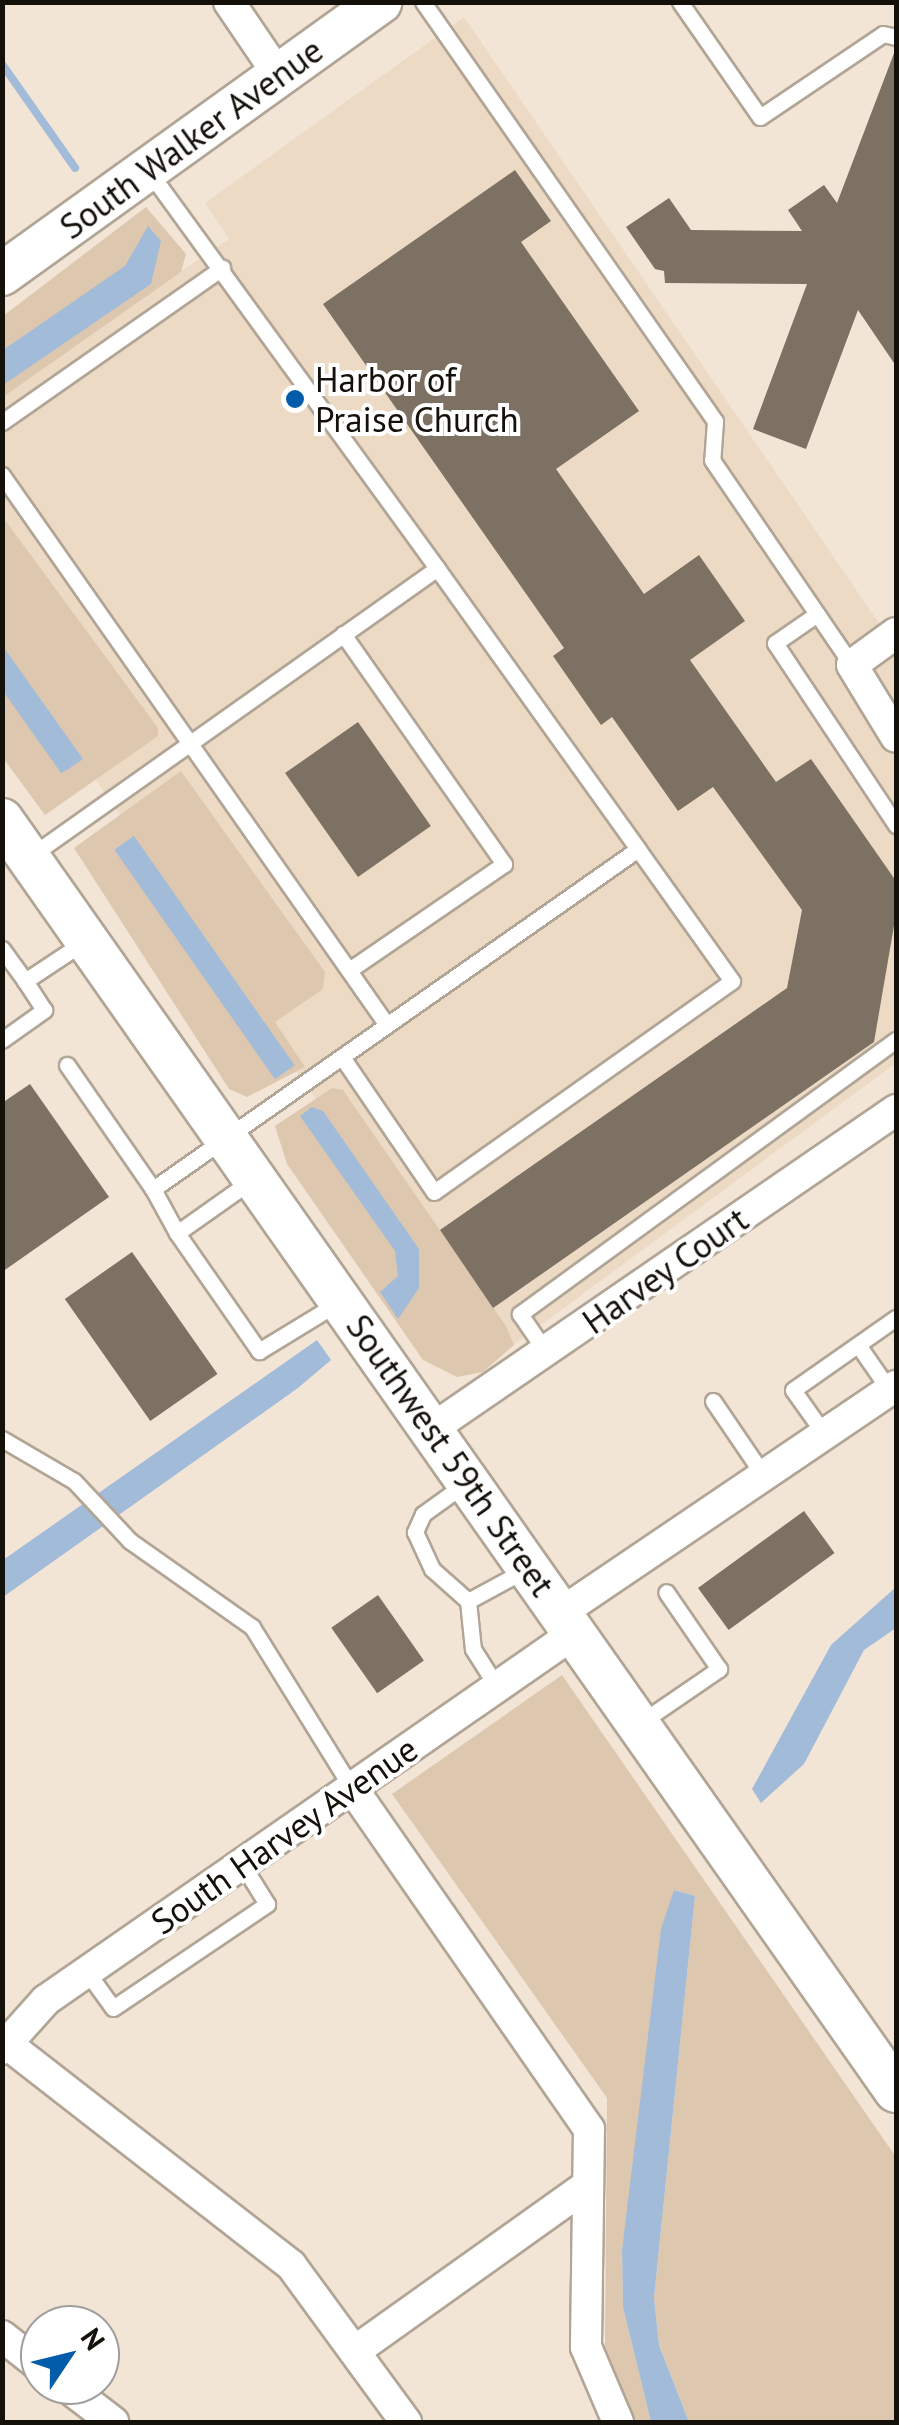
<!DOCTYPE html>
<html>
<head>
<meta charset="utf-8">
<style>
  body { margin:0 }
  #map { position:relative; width:899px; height:2425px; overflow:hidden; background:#f2e5d6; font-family:"PT Sans",sans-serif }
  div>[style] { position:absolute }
  .built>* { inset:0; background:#ecdac5 }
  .green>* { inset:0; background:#ddc8af }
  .water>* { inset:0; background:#a1bbd9; transform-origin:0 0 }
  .stream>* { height:8px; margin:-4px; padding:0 4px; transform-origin:4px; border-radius:4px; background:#a1bbd9 }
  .building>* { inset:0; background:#7c7163; transform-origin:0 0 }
  .roads { filter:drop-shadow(2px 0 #b1a596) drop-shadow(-2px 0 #b1a596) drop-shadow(0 2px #b1a596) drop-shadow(0 -2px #b1a596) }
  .lane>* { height:15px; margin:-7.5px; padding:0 7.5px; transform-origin:7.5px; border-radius:7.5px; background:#fff }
  .street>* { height:30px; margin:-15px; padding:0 15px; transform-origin:15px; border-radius:15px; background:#fff }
  .secondary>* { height:42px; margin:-21px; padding:0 21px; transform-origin:21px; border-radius:21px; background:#fff }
  .dots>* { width:28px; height:28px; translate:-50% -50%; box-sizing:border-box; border:5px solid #fff; border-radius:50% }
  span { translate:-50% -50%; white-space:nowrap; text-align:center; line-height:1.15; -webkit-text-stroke:8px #fff; paint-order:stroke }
  .street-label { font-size:35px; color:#14100a }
  .poi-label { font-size:35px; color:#14100a }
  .left { translate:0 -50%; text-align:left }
  .frame { position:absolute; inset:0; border:5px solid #14100a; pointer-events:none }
  .north { position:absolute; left:20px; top:2305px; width:100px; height:100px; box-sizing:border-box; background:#fff; border:2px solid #a19f9d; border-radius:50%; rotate:55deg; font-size:28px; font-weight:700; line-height:40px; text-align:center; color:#14100a }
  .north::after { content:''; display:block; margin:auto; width:35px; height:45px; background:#035caa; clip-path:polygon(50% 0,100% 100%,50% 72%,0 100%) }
</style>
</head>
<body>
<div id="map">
  <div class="built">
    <div style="clip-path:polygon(464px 17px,896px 648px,896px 1063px,488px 1364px,419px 1249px,3px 645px,2px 391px,229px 239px,205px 203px)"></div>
  </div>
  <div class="green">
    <div style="clip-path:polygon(146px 207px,186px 254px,181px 272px,3px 397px,3px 316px)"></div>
    <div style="clip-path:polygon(2px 516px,158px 728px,158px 736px,45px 815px,3px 758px)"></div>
    <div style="clip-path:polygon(181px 771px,325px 972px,323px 989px,275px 1022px,305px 1067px,247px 1097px,229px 1089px,74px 848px)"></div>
    <div style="clip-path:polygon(332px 1088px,343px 1090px,506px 1326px,514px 1345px,483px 1372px,457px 1377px,423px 1360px,287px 1164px,275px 1126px)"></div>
    <div style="clip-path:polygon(562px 1675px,896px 2157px,896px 2422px,689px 2422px,659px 2344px,654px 2298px,695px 1896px,674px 1890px,622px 2250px,623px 2307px,651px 2422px,634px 2422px,605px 2348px,607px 2098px,392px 1794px)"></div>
  </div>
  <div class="water">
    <div style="clip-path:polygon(148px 226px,161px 241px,151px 284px,3px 385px,3px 350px,125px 266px)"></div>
    <div style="clip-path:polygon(2px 645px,83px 759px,67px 770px,61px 773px,3px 691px)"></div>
    <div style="left:134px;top:836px;width:280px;height:24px;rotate:55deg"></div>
    <div style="clip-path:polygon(312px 1107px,323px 1111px,419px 1249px,419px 1288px,398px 1319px,380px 1292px,398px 1276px,395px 1251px,300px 1116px)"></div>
    <div style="clip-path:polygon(317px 1340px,331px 1360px,298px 1388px,3px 1597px,3px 1560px)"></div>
    <div style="clip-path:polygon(896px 1587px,896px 1628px,864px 1650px,804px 1764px,761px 1803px,752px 1789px,831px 1645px)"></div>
    <div style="clip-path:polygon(674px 1890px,695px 1896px,654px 2298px,659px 2345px,689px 2422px,651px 2422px,623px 2307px,622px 2250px,661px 1929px)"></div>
  </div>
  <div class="stream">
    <div style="left:2px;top:64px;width:127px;rotate:54.9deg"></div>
  </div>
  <div class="building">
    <div style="clip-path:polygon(896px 48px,896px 366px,858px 310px,806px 449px,753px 429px,807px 284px,665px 283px,664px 271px,655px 269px,626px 227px,669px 198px,691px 230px,802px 231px,788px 210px,824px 185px,837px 203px)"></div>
    <div style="clip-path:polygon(515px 170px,551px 221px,521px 242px,639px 411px,556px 469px,644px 594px,699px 555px,745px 621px,690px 660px,776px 782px,811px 759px,896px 881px,896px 914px,874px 1042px,493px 1308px,440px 1230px,787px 988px,802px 910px,713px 787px,678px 811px,612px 717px,601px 725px,553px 656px,564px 648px,323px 304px)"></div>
    <div style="left:358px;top:722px;width:127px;height:89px;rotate:55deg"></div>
    <div style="clip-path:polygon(30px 1084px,109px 1197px,2px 1272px,2px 1103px)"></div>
    <div style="left:132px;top:1252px;width:149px;height:82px;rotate:55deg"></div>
    <div style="left:804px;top:1511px;width:52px;height:131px;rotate:54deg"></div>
    <div style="left:378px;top:1595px;width:80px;height:57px;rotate:55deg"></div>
  </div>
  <div class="roads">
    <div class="lane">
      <div style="left:423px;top:2px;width:511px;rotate:55.13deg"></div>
      <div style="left:715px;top:421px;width:39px;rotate:94deg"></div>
      <div style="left:712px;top:460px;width:248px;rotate:55.7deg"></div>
      <div style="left:680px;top:2px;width:140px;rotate:55.2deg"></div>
      <div style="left:760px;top:117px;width:148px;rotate:-34deg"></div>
      <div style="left:883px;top:34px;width:13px;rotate:13deg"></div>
      <div style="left:2px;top:422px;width:269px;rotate:-35deg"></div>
      <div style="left:2px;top:475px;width:671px;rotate:55.01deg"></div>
      <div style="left:817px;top:614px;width:51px;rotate:145.4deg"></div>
      <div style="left:775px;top:643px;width:219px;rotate:56.4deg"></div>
      <div style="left:343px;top:634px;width:281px;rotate:55deg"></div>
      <div style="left:504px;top:864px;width:188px;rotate:145.6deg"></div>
      <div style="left:32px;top:855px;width:496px;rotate:-35.3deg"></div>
      <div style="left:437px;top:568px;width:490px;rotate:-126deg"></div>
      <div style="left:2px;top:949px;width:39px;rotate:54deg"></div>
      <div style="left:25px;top:981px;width:71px;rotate:-33.5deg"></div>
      <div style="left:2px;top:1040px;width:52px;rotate:-35.5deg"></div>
      <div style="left:44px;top:1010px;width:35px;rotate:-123deg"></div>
      <div style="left:342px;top:1057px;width:163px;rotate:55.7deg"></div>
      <div style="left:434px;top:1192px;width:365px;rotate:-35.3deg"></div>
      <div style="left:732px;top:981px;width:162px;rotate:-125.5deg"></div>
      <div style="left:67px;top:1065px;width:151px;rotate:55.3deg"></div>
      <div style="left:252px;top:1180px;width:92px;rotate:144.8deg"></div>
      <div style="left:177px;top:1233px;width:144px;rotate:55.2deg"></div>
      <div style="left:259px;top:1351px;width:90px;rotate:-31.4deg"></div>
      <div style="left:177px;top:1233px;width:50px;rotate:-118.6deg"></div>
      <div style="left:153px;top:1189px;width:592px;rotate:-35.03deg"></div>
      <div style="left:638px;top:849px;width:345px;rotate:-125.6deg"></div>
      <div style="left:858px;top:1345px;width:56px;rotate:55.2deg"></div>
      <div style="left:546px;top:1352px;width:46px;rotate:-124.4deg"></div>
      <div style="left:520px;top:1314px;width:465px;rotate:-36.1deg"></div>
      <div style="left:713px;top:1401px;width:91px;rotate:55.8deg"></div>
      <div style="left:825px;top:1435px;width:55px;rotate:-125.4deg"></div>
      <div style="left:793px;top:1390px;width:126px;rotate:-35deg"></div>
      <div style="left:2px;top:1439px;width:83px;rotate:30.3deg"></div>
      <div style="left:74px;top:1481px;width:82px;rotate:47deg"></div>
      <div style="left:130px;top:1541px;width:149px;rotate:35.2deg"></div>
      <div style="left:252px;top:1627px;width:190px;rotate:58.2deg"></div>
      <div style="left:466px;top:1483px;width:53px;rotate:144.2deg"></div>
      <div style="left:423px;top:1514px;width:20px;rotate:114deg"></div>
      <div style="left:415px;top:1532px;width:41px;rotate:65.3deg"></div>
      <div style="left:432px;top:1569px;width:48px;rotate:41.6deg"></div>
      <div style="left:468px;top:1601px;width:67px;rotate:-28.5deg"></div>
      <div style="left:468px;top:1601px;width:48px;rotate:84.1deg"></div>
      <div style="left:473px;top:1649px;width:45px;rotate:57.7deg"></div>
      <div style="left:640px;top:1723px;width:96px;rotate:-34.4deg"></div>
      <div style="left:719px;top:1669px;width:93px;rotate:-124.5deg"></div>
      <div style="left:87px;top:1972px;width:44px;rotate:54.2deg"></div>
      <div style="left:113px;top:2008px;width:186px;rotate:-34deg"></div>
      <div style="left:267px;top:1904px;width:47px;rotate:-122deg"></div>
    </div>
    <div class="street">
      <div style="left:229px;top:2px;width:87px;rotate:55.8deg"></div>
      <div style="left:896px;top:633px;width:54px;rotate:144deg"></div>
      <div style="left:852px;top:665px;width:84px;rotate:58.6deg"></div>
      <div style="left:433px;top:1428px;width:562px;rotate:-34.48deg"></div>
      <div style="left:562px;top:1612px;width:403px;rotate:-34.1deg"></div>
      <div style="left:352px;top:1788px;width:415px;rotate:55.2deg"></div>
      <div style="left:589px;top:2129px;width:218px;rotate:90.8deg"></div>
      <div style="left:586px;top:2347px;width:82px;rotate:66.9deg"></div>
      <div style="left:7px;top:2044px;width:360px;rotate:37.9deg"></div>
      <div style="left:291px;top:2265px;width:195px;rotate:53.8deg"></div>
      <div style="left:2px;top:2049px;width:66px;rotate:-48.1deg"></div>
      <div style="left:46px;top:2000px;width:645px;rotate:-34.77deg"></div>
      <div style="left:2px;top:2336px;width:48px;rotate:38.3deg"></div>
      <div style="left:355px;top:2351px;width:286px;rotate:-35.5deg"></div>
      <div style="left:65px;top:2385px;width:61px;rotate:37.6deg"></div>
    </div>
    <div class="secondary">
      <div style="left:2px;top:274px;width:466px;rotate:-35.7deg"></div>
      <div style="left:2px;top:820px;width:1554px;rotate:54.88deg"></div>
    </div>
  </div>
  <div class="dots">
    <div style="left:295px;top:399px;background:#035caa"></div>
  </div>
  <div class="street-label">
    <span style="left:191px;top:138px;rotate:-36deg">South Walker Avenue</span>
    <span style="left:665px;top:1270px;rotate:-35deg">Harvey Court</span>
    <span style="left:451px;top:1455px;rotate:55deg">Southwest 59th Street</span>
    <span style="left:284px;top:1835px;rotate:-35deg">South Harvey Avenue</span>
  </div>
  <div class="poi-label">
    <span class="left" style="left:315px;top:399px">Harbor of<br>Praise Church</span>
  </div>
  <div class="frame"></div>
  <div class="north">N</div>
</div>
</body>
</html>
